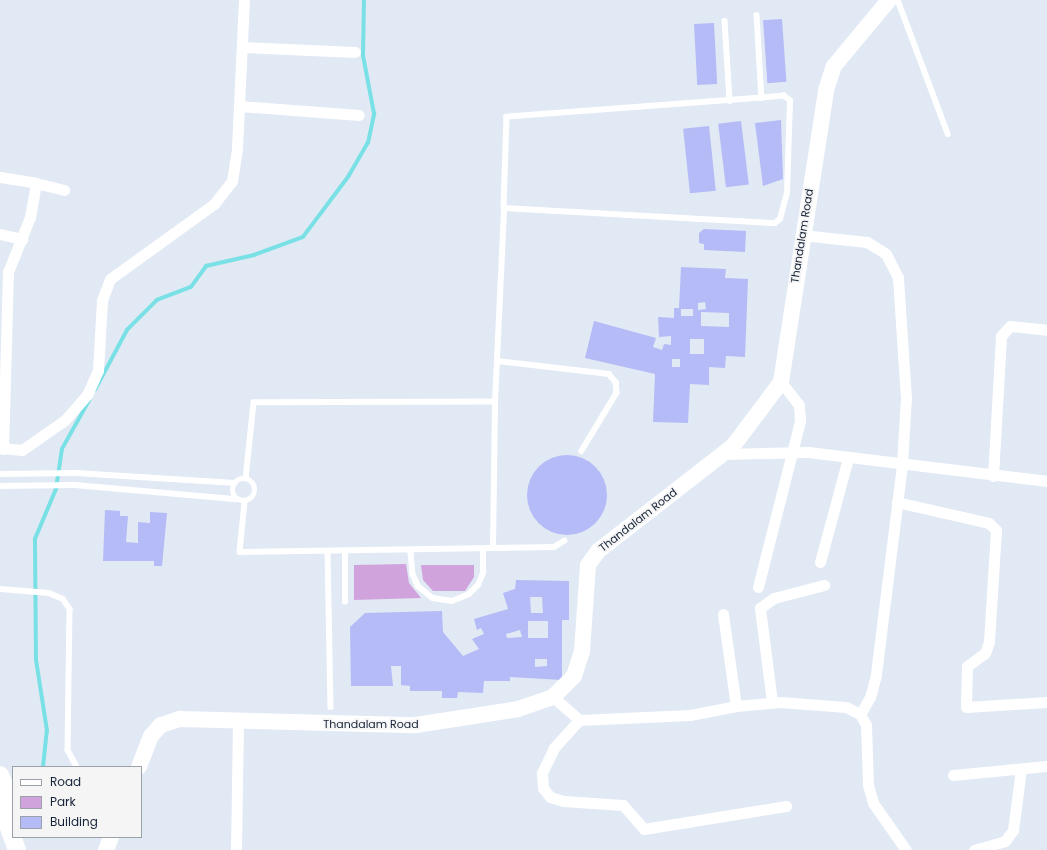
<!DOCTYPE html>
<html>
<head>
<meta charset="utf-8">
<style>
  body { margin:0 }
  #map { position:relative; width:1047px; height:850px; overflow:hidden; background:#e1e9f4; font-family:Poppins,sans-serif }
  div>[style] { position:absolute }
  .green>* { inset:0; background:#d0a3dd }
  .stream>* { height:3.5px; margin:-1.75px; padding:0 1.75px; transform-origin:1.75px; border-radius:1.75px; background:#79e1e5 }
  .building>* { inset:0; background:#b4bbf7; transform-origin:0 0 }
  .round { border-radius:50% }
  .lane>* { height:5.5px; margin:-2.75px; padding:0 2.75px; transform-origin:2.75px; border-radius:2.75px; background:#fff }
  .lane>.ring { margin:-2.75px; padding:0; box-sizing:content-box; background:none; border:5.5px solid #fff; border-radius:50% }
  .street>* { height:11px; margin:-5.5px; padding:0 5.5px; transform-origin:5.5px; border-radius:5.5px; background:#fff }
  .secondary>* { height:16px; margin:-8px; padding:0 8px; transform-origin:8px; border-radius:8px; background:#fff }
  .primary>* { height:18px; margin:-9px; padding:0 9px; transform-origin:9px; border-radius:9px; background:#fff }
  span { translate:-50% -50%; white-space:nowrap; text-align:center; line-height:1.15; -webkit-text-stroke:3.5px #f5f5f5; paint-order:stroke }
  .street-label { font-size:11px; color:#152237 }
  .legend { position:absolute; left:12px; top:766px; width:130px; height:72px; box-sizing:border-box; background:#f5f5f5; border:1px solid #9ba1a9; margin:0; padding:5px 7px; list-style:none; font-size:12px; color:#152237 }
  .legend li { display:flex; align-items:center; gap:8px; height:20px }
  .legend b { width:20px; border:1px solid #9ba1a9 }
</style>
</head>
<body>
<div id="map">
  <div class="green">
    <div style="clip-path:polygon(406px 564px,409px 583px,421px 598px,354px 600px,354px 565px)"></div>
    <div style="clip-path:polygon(421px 565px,474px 565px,474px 577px,465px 591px,433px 591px,423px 580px)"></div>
  </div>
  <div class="stream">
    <div style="left:95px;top:390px;width:68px;rotate:-61.9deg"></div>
    <div style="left:127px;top:330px;width:42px;rotate:-45deg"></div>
    <div style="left:157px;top:300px;width:36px;rotate:-21deg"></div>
    <div style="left:191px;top:287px;width:26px;rotate:-54deg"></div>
    <div style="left:206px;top:266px;width:49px;rotate:-12.9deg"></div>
    <div style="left:254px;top:255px;width:52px;rotate:-20.2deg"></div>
    <div style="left:303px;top:237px;width:75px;rotate:-53.1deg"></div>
    <div style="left:348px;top:177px;width:39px;rotate:-60deg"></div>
    <div style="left:368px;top:143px;width:30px;rotate:-78deg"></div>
    <div style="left:374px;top:114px;width:59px;rotate:-100.7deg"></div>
    <div style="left:363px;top:56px;width:56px;rotate:-89deg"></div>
    <div style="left:43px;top:767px;width:36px;rotate:-84deg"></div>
    <div style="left:47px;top:731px;width:72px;rotate:-98.8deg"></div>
    <div style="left:36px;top:660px;width:121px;rotate:-90.5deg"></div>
    <div style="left:35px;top:539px;width:54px;rotate:-67.2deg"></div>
    <div style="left:56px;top:489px;width:40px;rotate:-81.5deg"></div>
    <div style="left:62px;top:449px;width:57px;rotate:-60.8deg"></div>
  </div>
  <div class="building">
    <div style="left:782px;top:19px;width:63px;height:19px;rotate:86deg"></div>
    <div style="left:714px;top:23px;width:61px;height:20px;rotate:87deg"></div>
    <div style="clip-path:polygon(781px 120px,783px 179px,763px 186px,755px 123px)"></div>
    <div style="left:741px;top:121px;width:64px;height:23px;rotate:83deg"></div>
    <div style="left:709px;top:126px;width:65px;height:26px;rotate:84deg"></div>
    <div style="clip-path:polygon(704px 229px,746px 231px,745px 252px,704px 250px,704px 244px,699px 243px,699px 233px)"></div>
    <div style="clip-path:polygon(evenodd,681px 267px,726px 269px,725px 278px,748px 279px,745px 357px,726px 356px,725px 368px,709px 367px,709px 385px,690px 384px,688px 423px,653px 422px,655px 374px,585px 358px,594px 321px,656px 338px,653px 347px,662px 350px,664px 344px,671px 345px,671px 336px,659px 337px,658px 317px,674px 318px,674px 308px,679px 308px,681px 267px,705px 302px,706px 309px,698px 310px,698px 303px,705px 302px,681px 267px,681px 309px,693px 309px,693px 316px,681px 316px,681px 309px,681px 267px,701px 312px,729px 313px,729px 327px,701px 326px,701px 312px,681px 267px,690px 339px,704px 339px,704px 354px,690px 354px,690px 339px,681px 267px,672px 359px,680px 359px,680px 367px,672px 367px,672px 359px)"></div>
    <div class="round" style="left:527px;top:455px;width:80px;height:80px"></div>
    <div style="clip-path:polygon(105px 510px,120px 511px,120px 516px,128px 516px,126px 542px,138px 543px,138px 522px,150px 523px,150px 512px,167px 513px,162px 566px,154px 566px,154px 561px,103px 561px)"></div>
    <div style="clip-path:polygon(evenodd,516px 580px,569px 581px,569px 620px,562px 620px,562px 680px,510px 677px,510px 681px,484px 681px,483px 693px,458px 692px,457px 698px,442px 698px,442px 691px,410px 691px,410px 686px,401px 685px,401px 666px,391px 666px,393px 686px,351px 686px,350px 627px,365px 613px,442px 611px,443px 632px,463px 656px,479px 649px,472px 639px,484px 634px,481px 628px,477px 630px,474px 619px,508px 609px,503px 593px,515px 589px,516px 580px,530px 597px,542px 597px,543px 613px,531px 613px,530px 597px,516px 580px,528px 621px,548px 621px,548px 638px,528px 638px,528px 621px,516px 580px,520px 630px,522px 637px,507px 638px,506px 634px,520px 630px,516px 580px,535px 659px,547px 659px,547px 666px,535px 667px,535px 659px)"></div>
  </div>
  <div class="lane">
    <div style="left:898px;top:0;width:143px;rotate:69.5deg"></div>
    <div style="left:757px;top:15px;width:83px;rotate:86.6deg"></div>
    <div style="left:725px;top:21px;width:80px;rotate:86.4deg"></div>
    <div style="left:497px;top:361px;width:113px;rotate:6.6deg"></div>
    <div style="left:609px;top:374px;width:11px;rotate:49deg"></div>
    <div style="left:616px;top:382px;width:11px;rotate:85deg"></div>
    <div style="left:617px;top:393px;width:68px;rotate:121.1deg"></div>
    <div style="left:495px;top:402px;width:194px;rotate:-87.3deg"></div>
    <div style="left:504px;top:208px;width:271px;rotate:3.2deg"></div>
    <div style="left:775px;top:223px;width:6px;rotate:-39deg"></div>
    <div style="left:780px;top:219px;width:28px;rotate:-75deg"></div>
    <div style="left:787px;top:192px;width:91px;rotate:-88.1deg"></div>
    <div style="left:790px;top:101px;width:8px;rotate:-140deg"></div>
    <div style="left:784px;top:96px;width:22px;rotate:175deg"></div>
    <div style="left:762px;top:98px;width:256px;rotate:175.7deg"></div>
    <div style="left:507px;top:117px;width:91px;rotate:91.9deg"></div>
    <div style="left:0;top:474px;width:76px;rotate:-0.8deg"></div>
    <div style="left:76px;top:473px;width:159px;rotate:3.6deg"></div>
    <div class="ring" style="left:233px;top:479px;width:16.5px;height:16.5px"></div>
    <div style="left:0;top:486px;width:75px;rotate:-0.8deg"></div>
    <div style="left:75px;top:485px;width:162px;rotate:5deg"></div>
    <div style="left:245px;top:502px;width:50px;rotate:95.7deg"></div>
    <div style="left:240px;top:552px;width:253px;rotate:-0.9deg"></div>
    <div style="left:493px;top:548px;width:146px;rotate:-89.2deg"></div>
    <div style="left:495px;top:402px;width:241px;rotate:179.8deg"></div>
    <div style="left:254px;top:403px;width:76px;rotate:96deg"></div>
    <div style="left:493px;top:548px;width:61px;rotate:-0.9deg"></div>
    <div style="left:554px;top:547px;width:12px;rotate:-31deg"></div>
    <div style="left:328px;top:552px;width:155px;rotate:88.9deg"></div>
    <div style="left:411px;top:552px;width:22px;rotate:85deg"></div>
    <div style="left:413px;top:574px;width:13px;rotate:67deg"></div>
    <div style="left:418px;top:586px;width:19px;rotate:39deg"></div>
    <div style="left:433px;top:598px;width:19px;rotate:9deg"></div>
    <div style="left:452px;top:601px;width:18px;rotate:-22deg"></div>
    <div style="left:469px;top:594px;width:13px;rotate:-45deg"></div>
    <div style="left:478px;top:585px;width:13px;rotate:-67deg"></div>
    <div style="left:483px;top:573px;width:24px;rotate:-90deg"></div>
    <div style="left:0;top:589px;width:49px;rotate:4.7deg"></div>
    <div style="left:49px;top:593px;width:15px;rotate:23deg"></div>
    <div style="left:63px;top:599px;width:12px;rotate:55deg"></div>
    <div style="left:70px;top:609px;width:141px;rotate:90.8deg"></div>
    <div style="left:68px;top:750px;width:19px;rotate:62deg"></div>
    <div style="left:345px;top:602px;width:50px;rotate:-90deg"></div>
  </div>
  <div class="street">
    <div style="left:242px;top:47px;width:113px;rotate:2.5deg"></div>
    <div style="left:239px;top:106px;width:120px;rotate:4.3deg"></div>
    <div style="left:0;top:177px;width:36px;rotate:9deg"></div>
    <div style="left:36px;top:183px;width:35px;rotate:100deg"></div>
    <div style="left:30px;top:217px;width:59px;rotate:111.8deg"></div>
    <div style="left:8px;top:272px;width:177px;rotate:91.6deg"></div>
    <div style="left:36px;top:183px;width:29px;rotate:14deg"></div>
    <div style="left:0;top:234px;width:23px;rotate:13deg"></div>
    <div style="left:802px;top:235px;width:65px;rotate:6.1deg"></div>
    <div style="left:867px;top:242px;width:22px;rotate:32deg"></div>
    <div style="left:886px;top:254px;width:27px;rotate:63deg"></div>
    <div style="left:898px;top:278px;width:119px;rotate:86.2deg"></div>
    <div style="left:906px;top:397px;width:68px;rotate:93.4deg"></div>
    <div style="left:902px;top:465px;width:212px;rotate:97.1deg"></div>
    <div style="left:876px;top:675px;width:23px;rotate:105deg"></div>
    <div style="left:870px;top:697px;width:20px;rotate:120deg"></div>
    <div style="left:0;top:448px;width:22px;rotate:5deg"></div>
    <div style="left:22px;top:450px;width:52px;rotate:-34.9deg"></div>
    <div style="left:65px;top:420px;width:33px;rotate:-49deg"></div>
    <div style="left:87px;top:395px;width:27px;rotate:-66deg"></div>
    <div style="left:98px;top:370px;width:70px;rotate:-86.7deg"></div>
    <div style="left:102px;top:300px;width:22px;rotate:-69deg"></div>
    <div style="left:110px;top:279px;width:128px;rotate:-35.8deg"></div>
    <div style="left:214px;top:204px;width:29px;rotate:-52deg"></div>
    <div style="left:232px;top:181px;width:33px;rotate:-81deg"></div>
    <div style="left:237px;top:148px;width:148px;rotate:-87.3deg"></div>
    <div style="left:723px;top:454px;width:85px;rotate:-1.3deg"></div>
    <div style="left:808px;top:452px;width:241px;rotate:6.9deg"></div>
    <div style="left:993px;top:476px;width:140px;rotate:-86.7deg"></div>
    <div style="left:1001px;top:336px;width:13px;rotate:-48deg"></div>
    <div style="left:1010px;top:326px;width:37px;rotate:6deg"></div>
    <div style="left:897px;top:502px;width:94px;rotate:12.9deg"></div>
    <div style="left:989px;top:523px;width:10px;rotate:45deg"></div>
    <div style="left:996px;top:530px;width:112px;rotate:93.6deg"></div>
    <div style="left:989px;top:642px;width:12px;rotate:110deg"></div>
    <div style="left:985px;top:653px;width:22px;rotate:144deg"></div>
    <div style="left:967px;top:666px;width:41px;rotate:91.4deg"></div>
    <div style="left:966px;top:707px;width:81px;rotate:-3.5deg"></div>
    <div style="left:820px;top:562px;width:108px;rotate:-74.9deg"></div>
    <div style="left:758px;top:587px;width:171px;rotate:-75.8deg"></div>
    <div style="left:800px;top:421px;width:16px;rotate:-94deg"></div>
    <div style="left:799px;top:405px;width:29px;rotate:-128deg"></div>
    <div style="left:723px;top:614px;width:93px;rotate:82deg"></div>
    <div style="left:736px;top:706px;width:47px;rotate:168.9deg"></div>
    <div style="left:690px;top:715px;width:111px;rotate:177.4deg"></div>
    <div style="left:579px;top:720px;width:38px;rotate:132deg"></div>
    <div style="left:554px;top:748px;width:28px;rotate:116deg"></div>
    <div style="left:542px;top:773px;width:15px;rotate:86deg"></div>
    <div style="left:543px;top:788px;width:11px;rotate:52deg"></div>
    <div style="left:550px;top:797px;width:14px;rotate:17deg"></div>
    <div style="left:563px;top:801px;width:60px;rotate:3.8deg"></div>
    <div style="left:623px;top:805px;width:32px;rotate:49deg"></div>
    <div style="left:644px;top:829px;width:144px;rotate:-9.2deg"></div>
    <div style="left:553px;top:697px;width:35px;rotate:41deg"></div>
    <div style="left:772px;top:702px;width:95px;rotate:-97.3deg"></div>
    <div style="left:760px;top:608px;width:17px;rotate:-36deg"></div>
    <div style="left:774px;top:598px;width:52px;rotate:-14.6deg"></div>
    <div style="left:736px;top:706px;width:44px;rotate:-5.2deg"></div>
    <div style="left:780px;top:702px;width:66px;rotate:4.3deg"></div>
    <div style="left:846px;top:707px;width:16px;rotate:27deg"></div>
    <div style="left:860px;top:714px;width:13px;rotate:61deg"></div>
    <div style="left:866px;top:725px;width:60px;rotate:88.1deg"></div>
    <div style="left:868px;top:785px;width:19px;rotate:74deg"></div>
    <div style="left:873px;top:803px;width:57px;rotate:54.9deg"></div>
    <div style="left:953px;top:775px;width:94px;rotate:-5.5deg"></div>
    <div style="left:236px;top:850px;width:129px;rotate:-89.1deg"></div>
    <div style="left:974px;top:850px;width:32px;rotate:-16deg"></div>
    <div style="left:1005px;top:841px;width:14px;rotate:-54deg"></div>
    <div style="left:1013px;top:830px;width:62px;rotate:-82.5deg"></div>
  </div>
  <div class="secondary">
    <div style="left:139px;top:767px;width:33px;rotate:-69deg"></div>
    <div style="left:151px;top:736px;width:15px;rotate:-48deg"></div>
    <div style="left:161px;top:725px;width:20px;rotate:-18deg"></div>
    <div style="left:180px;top:719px;width:236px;rotate:1.5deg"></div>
    <div style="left:416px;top:725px;width:103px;rotate:-8.9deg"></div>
    <div style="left:518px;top:709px;width:37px;rotate:-19deg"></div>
    <div style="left:553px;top:697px;width:30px;rotate:-45deg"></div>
    <div style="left:574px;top:676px;width:26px;rotate:-72deg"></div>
    <div style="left:582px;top:651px;width:86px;rotate:-86deg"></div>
    <div style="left:588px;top:565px;width:17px;rotate:-54deg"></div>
    <div style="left:598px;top:551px;width:171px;rotate:-37.9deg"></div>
    <div style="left:733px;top:446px;width:80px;rotate:-53.1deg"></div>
    <div style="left:781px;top:382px;width:295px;rotate:-81.2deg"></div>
    <div style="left:826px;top:90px;width:25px;rotate:-72deg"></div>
    <div style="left:834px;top:66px;width:86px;rotate:-50.2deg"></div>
    <div style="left:106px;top:850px;width:14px;rotate:-69deg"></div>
  </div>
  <div class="primary">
    <div style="left:0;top:775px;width:34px;rotate:67deg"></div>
    <div style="left:0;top:803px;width:50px;rotate:70.1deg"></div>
  </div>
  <div class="street-label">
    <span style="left:802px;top:236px;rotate:-81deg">Thandalam Road</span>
    <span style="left:638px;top:520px;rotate:-38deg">Thandalam Road</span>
    <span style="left:371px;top:724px">Thandalam Road</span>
  </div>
  <ul class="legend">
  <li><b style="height:5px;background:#fff"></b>Road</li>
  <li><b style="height:11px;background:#d0a3dd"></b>Park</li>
  <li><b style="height:11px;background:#b4bbf7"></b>Building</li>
  </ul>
</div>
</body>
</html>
